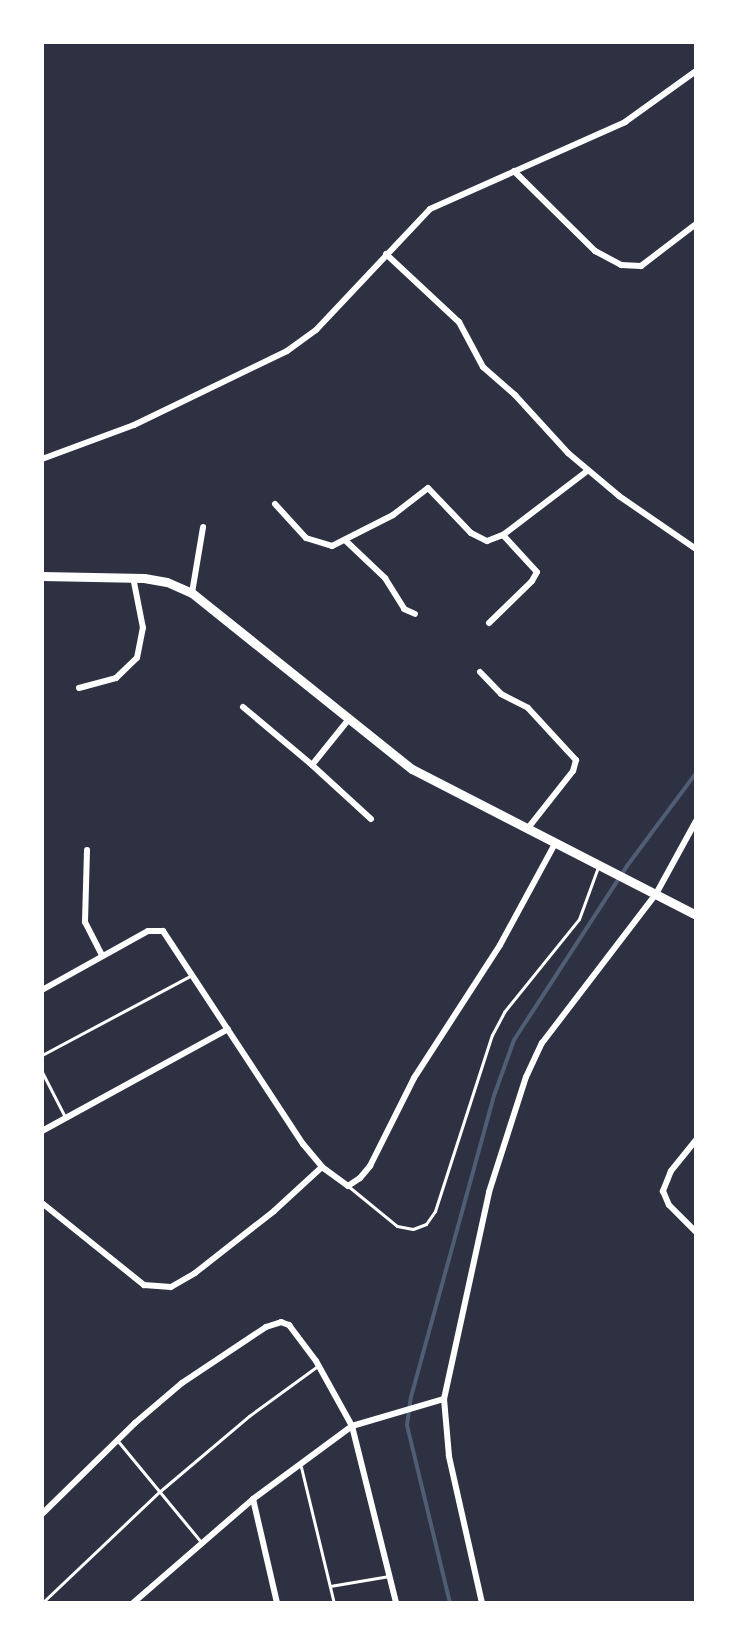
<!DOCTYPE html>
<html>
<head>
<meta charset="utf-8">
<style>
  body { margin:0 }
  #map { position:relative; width:738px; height:1645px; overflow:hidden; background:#2d3142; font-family:"Public Sans",sans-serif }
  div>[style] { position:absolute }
  .stream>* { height:4px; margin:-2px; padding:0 2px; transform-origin:2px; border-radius:2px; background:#4f5d75 }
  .service>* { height:3px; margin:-1.5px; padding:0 1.5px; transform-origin:1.5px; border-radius:1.5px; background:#fff }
  .minor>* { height:6px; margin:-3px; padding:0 3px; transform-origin:3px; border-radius:3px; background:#fff }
  .secondary>* { height:9px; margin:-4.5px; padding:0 4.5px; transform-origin:4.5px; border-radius:4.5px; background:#fff }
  span { translate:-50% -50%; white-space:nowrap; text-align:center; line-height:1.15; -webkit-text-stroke:8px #fff; paint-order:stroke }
  .frame { position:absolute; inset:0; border:44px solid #fff; pointer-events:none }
</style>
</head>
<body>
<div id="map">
  <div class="stream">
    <div style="left:450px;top:1603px;width:183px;rotate:-103.6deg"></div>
    <div style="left:407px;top:1425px;width:28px;rotate:-82deg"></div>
    <div style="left:411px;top:1397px;width:315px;rotate:-74.6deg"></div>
    <div style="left:495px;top:1093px;width:56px;rotate:-70.3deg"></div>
    <div style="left:514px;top:1040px;width:207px;rotate:-57deg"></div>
    <div style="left:627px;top:866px;width:116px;rotate:-53.4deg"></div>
  </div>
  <div class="service">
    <div style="left:42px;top:1055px;width:168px;rotate:-28.1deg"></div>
    <div style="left:42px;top:1072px;width:51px;rotate:62.9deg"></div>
    <div style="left:348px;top:1186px;width:63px;rotate:39.2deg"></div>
    <div style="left:397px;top:1226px;width:16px;rotate:11deg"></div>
    <div style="left:413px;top:1229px;width:14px;rotate:-21deg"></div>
    <div style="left:426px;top:1224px;width:16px;rotate:-55deg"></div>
    <div style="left:435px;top:1211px;width:185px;rotate:-72.1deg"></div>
    <div style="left:492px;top:1035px;width:26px;rotate:-62deg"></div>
    <div style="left:504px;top:1012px;width:119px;rotate:-51.1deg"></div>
    <div style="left:579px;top:919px;width:55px;rotate:-69.9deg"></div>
    <div style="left:117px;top:1440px;width:132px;rotate:50.5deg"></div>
    <div style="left:301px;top:1467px;width:140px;rotate:76.4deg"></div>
    <div style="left:330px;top:1586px;width:60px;rotate:-9.6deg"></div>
    <div style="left:42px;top:1603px;width:161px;rotate:-43.5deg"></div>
    <div style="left:159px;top:1492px;width:118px;rotate:-40.2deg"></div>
    <div style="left:249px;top:1416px;width:87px;rotate:-36.1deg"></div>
  </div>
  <div class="minor">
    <div style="left:514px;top:171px;width:114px;rotate:44.6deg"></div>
    <div style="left:595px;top:251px;width:30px;rotate:28deg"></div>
    <div style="left:621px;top:265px;width:20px;rotate:3deg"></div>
    <div style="left:641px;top:266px;width:69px;rotate:-37.4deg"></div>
    <div style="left:386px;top:254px;width:100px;rotate:43deg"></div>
    <div style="left:459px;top:322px;width:51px;rotate:61.9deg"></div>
    <div style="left:483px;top:367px;width:43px;rotate:41.2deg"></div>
    <div style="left:515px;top:395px;width:79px;rotate:47.6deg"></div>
    <div style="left:568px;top:453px;width:67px;rotate:40.1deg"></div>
    <div style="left:619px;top:496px;width:93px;rotate:34.5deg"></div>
    <div style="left:42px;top:459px;width:98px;rotate:-20.3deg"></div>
    <div style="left:134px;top:425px;width:170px;rotate:-25.8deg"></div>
    <div style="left:287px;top:351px;width:36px;rotate:-36deg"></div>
    <div style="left:316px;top:330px;width:166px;rotate:-46.7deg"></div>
    <div style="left:430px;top:209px;width:214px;rotate:-24deg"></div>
    <div style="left:625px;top:122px;width:87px;rotate:-35.7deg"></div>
    <div style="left:275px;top:504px;width:46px;rotate:47.6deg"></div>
    <div style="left:306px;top:538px;width:27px;rotate:17deg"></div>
    <div style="left:332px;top:546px;width:68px;rotate:-26.9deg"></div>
    <div style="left:393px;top:515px;width:44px;rotate:-37.6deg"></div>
    <div style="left:428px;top:488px;width:62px;rotate:46.3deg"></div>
    <div style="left:471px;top:533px;width:18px;rotate:27deg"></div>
    <div style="left:487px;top:541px;width:17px;rotate:-21deg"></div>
    <div style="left:503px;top:535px;width:106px;rotate:-37.3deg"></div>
    <div style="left:346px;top:541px;width:54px;rotate:43.5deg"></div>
    <div style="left:385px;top:578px;width:36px;rotate:58deg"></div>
    <div style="left:404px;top:609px;width:12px;rotate:24deg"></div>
    <div style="left:192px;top:593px;width:67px;rotate:-80.5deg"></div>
    <div style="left:489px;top:623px;width:60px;rotate:-44.3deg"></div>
    <div style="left:532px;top:581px;width:10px;rotate:-61deg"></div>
    <div style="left:537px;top:572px;width:50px;rotate:-132.6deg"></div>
    <div style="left:480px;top:672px;width:30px;rotate:46deg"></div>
    <div style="left:501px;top:694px;width:30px;rotate:27deg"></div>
    <div style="left:528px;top:708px;width:71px;rotate:47.3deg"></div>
    <div style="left:576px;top:760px;width:11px;rotate:105deg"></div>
    <div style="left:573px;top:771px;width:73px;rotate:128.3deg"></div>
    <div style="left:79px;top:688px;width:38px;rotate:-15deg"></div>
    <div style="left:116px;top:678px;width:29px;rotate:-44deg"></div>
    <div style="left:137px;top:658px;width:31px;rotate:-79deg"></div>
    <div style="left:143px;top:628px;width:52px;rotate:-101.1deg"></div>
    <div style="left:243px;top:707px;width:90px;rotate:40deg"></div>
    <div style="left:349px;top:719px;width:59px;rotate:128.8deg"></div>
    <div style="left:312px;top:765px;width:80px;rotate:42.5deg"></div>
    <div style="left:87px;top:850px;width:72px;rotate:91.6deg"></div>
    <div style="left:85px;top:922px;width:37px;rotate:63deg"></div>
    <div style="left:42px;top:990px;width:121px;rotate:-29.1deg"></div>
    <div style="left:148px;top:931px;width:15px"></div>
    <div style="left:163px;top:931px;width:255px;rotate:56.7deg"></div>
    <div style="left:303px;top:1144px;width:30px;rotate:50deg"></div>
    <div style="left:322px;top:1167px;width:32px;rotate:36deg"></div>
    <div style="left:348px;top:1186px;width:14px;rotate:-34deg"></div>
    <div style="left:360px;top:1178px;width:16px;rotate:-50deg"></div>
    <div style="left:370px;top:1166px;width:98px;rotate:-63.4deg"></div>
    <div style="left:414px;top:1078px;width:158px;rotate:-57.1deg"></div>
    <div style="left:500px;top:945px;width:117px;rotate:-61.5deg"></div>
    <div style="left:42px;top:1131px;width:212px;rotate:-28.7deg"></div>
    <div style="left:696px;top:1140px;width:40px;rotate:129deg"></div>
    <div style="left:671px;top:1171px;width:22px;rotate:112deg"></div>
    <div style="left:663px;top:1191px;width:15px;rotate:67deg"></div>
    <div style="left:669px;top:1205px;width:38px;rotate:45deg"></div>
    <div style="left:42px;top:1203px;width:131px;rotate:38.8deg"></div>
    <div style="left:144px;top:1285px;width:27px;rotate:4deg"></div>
    <div style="left:171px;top:1287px;width:28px;rotate:-30deg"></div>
    <div style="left:195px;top:1273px;width:100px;rotate:-38.1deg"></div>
    <div style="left:274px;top:1211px;width:65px;rotate:-42.5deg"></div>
    <div style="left:253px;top:1499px;width:107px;rotate:77deg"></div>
    <div style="left:42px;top:1514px;width:130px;rotate:-44.4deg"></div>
    <div style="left:135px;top:1423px;width:62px;rotate:-40.4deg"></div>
    <div style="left:182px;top:1383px;width:101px;rotate:-33.7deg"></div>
    <div style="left:266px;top:1327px;width:16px;rotate:-18deg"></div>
    <div style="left:281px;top:1322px;width:9px;rotate:21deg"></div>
    <div style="left:289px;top:1325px;width:45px;rotate:53.1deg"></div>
    <div style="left:316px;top:1361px;width:74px;rotate:61deg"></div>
    <div style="left:352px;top:1426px;width:182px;rotate:76deg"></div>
    <div style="left:133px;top:1603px;width:159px;rotate:-40.9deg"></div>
    <div style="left:253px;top:1499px;width:123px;rotate:-36.4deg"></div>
    <div style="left:352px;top:1426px;width:96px;rotate:-16.4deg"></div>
    <div style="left:482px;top:1603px;width:151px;rotate:-102.7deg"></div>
    <div style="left:449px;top:1456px;width:57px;rotate:-95deg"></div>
    <div style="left:444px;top:1399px;width:212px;rotate:-77.7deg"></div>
    <div style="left:489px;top:1192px;width:121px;rotate:-72.2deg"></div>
    <div style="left:526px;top:1077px;width:38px;rotate:-65deg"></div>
    <div style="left:542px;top:1043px;width:188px;rotate:-52.6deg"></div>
    <div style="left:656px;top:894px;width:83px;rotate:-61.3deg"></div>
  </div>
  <div class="secondary">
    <div style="left:42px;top:576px;width:102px;rotate:1.1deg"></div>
    <div style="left:144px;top:578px;width:23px;rotate:10deg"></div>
    <div style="left:167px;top:582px;width:27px;rotate:24deg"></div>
    <div style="left:192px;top:593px;width:282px;rotate:38.7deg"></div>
    <div style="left:412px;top:769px;width:319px;rotate:27.2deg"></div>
  </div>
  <div class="frame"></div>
</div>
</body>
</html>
